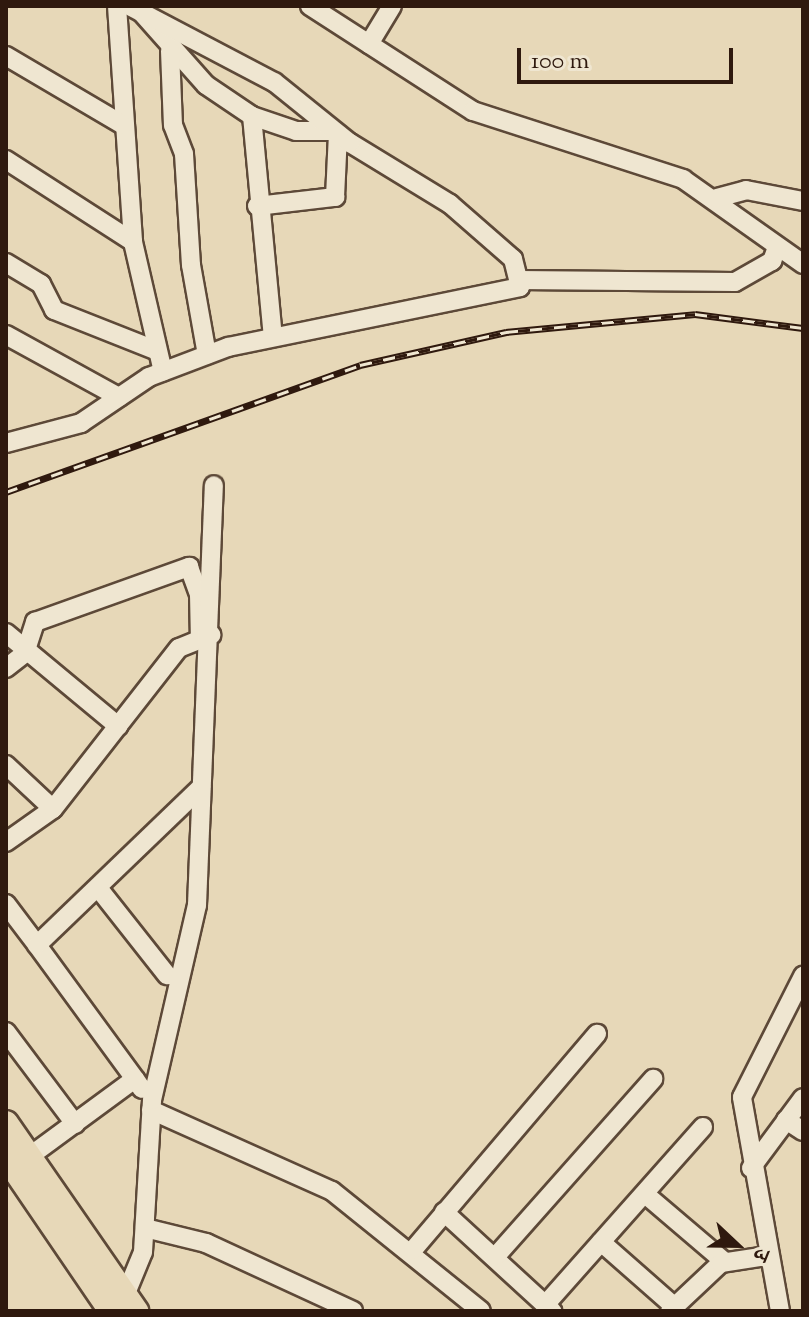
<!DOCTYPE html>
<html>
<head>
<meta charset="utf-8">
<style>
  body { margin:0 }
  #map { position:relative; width:809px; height:1317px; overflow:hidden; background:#e7d8b8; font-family:"Sorts Mill Goudy","Noto Serif Devanagari",serif }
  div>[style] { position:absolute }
  .roads { filter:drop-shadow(2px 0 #5d4938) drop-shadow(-2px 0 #5d4938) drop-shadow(0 2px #5d4938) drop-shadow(0 -2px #5d4938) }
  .minor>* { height:18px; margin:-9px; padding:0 9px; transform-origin:9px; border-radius:9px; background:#efe6d1 }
  .major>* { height:24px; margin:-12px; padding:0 12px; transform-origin:12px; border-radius:12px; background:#e7d8b8 }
  .rail>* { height:7px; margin-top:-3.5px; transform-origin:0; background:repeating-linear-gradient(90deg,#efe6d1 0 12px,#2f190e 0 24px); box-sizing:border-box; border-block:2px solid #2f190e }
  span { translate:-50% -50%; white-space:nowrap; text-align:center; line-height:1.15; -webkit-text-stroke:6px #efe6d1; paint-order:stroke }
  .frame { position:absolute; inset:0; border:8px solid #2f190e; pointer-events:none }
  .north { position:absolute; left:697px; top:1205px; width:80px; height:80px; -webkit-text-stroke:6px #efe6d1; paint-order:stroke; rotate:112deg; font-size:22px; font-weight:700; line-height:32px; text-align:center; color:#2f190e }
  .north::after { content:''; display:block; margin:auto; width:28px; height:36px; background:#2f190e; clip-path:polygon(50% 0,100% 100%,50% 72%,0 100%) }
  .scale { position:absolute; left:517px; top:48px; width:216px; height:36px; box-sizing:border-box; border:4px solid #2f190e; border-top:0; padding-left:10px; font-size:24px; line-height:28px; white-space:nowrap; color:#2f190e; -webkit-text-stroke:6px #efe6d1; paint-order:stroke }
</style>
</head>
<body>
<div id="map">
  <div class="roads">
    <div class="minor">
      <div style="left:117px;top:6px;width:237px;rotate:86.1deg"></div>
      <div style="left:133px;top:242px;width:133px;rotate:77deg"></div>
      <div style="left:310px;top:6px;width:194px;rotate:32.8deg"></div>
      <div style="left:473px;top:111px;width:221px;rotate:17.9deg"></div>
      <div style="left:683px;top:179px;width:147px;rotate:35.3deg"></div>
      <div style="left:142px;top:13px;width:96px;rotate:48.4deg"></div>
      <div style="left:206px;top:85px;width:55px;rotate:34deg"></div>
      <div style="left:252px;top:116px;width:46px;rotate:18.8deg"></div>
      <div style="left:296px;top:131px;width:38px"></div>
      <div style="left:369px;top:44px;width:44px;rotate:-58.8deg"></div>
      <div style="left:170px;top:51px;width:74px;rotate:87.7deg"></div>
      <div style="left:173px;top:125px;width:31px;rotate:69deg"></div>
      <div style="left:184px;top:154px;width:111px;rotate:86.4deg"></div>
      <div style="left:191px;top:265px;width:91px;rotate:79.9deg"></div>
      <div style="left:6px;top:56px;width:136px;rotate:30.5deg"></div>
      <div style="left:252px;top:116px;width:222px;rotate:84.6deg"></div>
      <div style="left:6px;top:160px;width:151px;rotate:32.8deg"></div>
      <div style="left:717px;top:198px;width:30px;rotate:-15deg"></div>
      <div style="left:746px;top:190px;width:58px;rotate:10.9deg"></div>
      <div style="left:257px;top:206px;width:79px;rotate:-6.6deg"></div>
      <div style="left:335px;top:197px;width:63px;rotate:-87.3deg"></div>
      <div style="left:6px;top:263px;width:41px;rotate:31deg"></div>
      <div style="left:41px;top:284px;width:29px;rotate:63deg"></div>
      <div style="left:54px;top:310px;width:109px;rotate:21.6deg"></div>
      <div style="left:518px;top:280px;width:217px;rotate:0.5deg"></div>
      <div style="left:735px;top:282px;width:43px;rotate:-29.6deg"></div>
      <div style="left:772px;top:261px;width:15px;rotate:-70deg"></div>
      <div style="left:6px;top:335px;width:129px;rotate:28.8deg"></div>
      <div style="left:6px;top:443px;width:78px;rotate:-14.9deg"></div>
      <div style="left:81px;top:423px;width:82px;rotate:-34.1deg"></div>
      <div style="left:149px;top:377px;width:85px;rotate:-20.8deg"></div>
      <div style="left:228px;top:347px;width:298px;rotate:-11.6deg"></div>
      <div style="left:520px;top:287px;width:29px;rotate:-104deg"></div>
      <div style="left:513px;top:259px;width:84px;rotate:-138.9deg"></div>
      <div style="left:450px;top:204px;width:117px;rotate:-148.6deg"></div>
      <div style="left:350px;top:143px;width:97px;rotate:-141.2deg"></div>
      <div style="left:274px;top:82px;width:164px;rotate:-152.3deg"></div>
      <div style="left:6px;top:633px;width:146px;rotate:39.7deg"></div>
      <div style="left:6px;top:668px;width:24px;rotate:-38deg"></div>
      <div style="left:25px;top:653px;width:33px;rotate:-72deg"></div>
      <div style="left:35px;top:622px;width:164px;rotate:-19.7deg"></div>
      <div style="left:189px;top:567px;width:29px;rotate:70deg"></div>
      <div style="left:199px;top:594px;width:46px;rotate:88.8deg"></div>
      <div style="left:6px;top:765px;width:64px;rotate:43.1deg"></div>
      <div style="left:6px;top:842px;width:57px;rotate:-35.1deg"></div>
      <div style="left:53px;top:809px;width:204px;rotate:-52deg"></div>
      <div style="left:179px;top:648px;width:35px;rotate:-22deg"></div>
      <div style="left:99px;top:889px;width:110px;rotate:51.7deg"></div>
      <div style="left:6px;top:904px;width:51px;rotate:52.9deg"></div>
      <div style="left:6px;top:1032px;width:115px;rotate:53.1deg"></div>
      <div style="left:135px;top:1079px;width:166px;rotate:-126.2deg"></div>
      <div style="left:37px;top:945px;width:228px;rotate:-43.9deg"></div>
      <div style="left:151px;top:1110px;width:198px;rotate:24.1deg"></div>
      <div style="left:332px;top:1191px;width:191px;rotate:38.8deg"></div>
      <div style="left:786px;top:1120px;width:20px;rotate:33deg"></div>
      <div style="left:30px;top:1156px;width:130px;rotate:-36.3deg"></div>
      <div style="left:135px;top:1079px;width:12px;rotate:55deg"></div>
      <div style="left:751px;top:1168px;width:87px;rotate:-53.4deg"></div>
      <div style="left:645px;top:1194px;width:105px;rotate:40.4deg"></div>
      <div style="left:444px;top:1212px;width:147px;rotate:42.5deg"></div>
      <div style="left:145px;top:1228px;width:63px;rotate:13.8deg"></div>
      <div style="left:206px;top:1243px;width:162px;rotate:24.8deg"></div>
      <div style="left:601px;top:1242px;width:98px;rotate:41.3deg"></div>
      <div style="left:413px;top:1250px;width:284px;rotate:-49.6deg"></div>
      <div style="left:496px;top:1256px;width:237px;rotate:-48.4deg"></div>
      <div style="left:122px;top:1303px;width:55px;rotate:-67.6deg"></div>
      <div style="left:143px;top:1252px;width:152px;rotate:-86.6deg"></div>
      <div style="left:152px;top:1100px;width:200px;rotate:-77deg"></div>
      <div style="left:197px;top:905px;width:420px;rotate:-87.7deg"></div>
      <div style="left:545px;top:1305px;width:238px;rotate:-48.4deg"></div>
      <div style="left:670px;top:1311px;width:70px;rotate:-43.3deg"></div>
      <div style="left:721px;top:1263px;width:47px;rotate:-8.7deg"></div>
      <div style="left:780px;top:1311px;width:217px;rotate:-100.1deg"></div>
      <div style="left:742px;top:1097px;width:136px;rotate:-63.2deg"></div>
    </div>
    <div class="major">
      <div style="left:6px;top:1123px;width:229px;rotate:55.3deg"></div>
      <div style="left:6px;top:1157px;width:186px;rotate:55.7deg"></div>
    </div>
  </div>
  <div class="rail">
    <div style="left:6px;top:492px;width:376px;rotate:-19.7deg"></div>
    <div style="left:360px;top:365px;width:150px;rotate:-12.7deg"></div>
    <div style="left:506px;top:332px;width:190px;rotate:-5.4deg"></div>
    <div style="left:695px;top:314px;width:109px;rotate:7.4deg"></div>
  </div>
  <div class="frame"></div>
  <div class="north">उ</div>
  <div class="scale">100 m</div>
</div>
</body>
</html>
